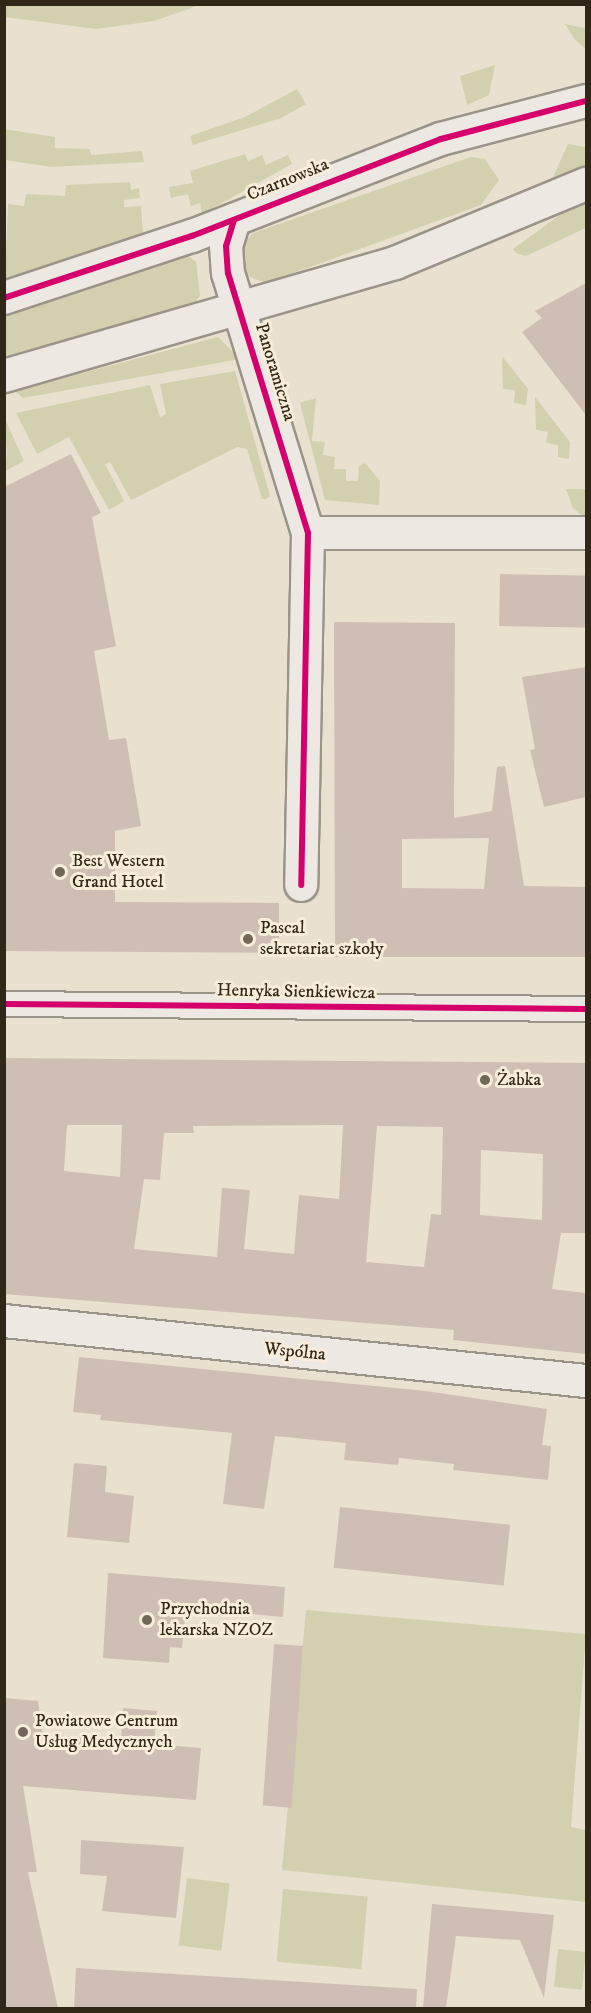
<!DOCTYPE html>
<html>
<head>
<meta charset="utf-8">
<style>
  body { margin:0 }
  #map { position:relative; width:591px; height:2013px; overflow:hidden; background:#eae0d0; font-family:"IM FELL DW Pica",serif }
  div>[style] { position:absolute }
  .green>* { inset:0; background:#d2d0ae; transform-origin:0 0 }
  .building>* { inset:0; background:#cfbeb3; transform-origin:0 0 }
  .roads { filter:drop-shadow(2px 0 #9a9388) drop-shadow(-2px 0 #9a9388) drop-shadow(0 2px #9a9388) drop-shadow(0 -2px #9a9388) }
  .pedestrian>* { height:24px; margin:-12px; padding:0 12px; transform-origin:12px; border-radius:12px; background:#ede8e1 }
  .minor>* { height:32px; margin:-16px; padding:0 16px; transform-origin:16px; border-radius:16px; background:#ede8e1 }
  .cycleway>* { height:6px; margin:-3px; padding:0 3px; transform-origin:3px; border-radius:3px; background:#d6006c }
  .dots>* { width:16px; height:16px; translate:-50% -50%; box-sizing:border-box; border:3px solid #f8edda; border-radius:50% }
  span { translate:-50% -50%; white-space:nowrap; text-align:center; line-height:1.15; -webkit-text-stroke:6px #f8edda; paint-order:stroke }
  .street-label { font-size:18px; color:#312719 }
  .poi-label { font-size:18px; color:#312719 }
  .left { translate:0 -50%; text-align:left }
  .frame { position:absolute; inset:0; border:6px solid #312719; pointer-events:none }
</style>
</head>
<body>
<div id="map">
  <div class="green">
    <div style="clip-path:polygon(5px 4px,96px 6px,200px 5px,154px 21px,96px 29px,5px 17px)"></div>
    <div style="clip-path:polygon(565px 24px,586px 28px,586px 49px,575px 40px)"></div>
    <div style="clip-path:polygon(495px 65px,489px 95px,467px 105px,460px 76px)"></div>
    <div style="clip-path:polygon(297px 89px,306px 104px,281px 118px,193px 145px,190px 136px,245px 117px)"></div>
    <div style="clip-path:polygon(4px 129px,55px 137px,55px 148px,90px 149px,91px 155px,142px 151px,144px 162px,52px 167px,5px 160px)"></div>
    <div style="clip-path:polygon(568px 144px,586px 147px,586px 169px,549px 186px)"></div>
    <div style="clip-path:polygon(245px 154px,248px 161px,262px 155px,266px 165px,288px 155px,292px 164px,202px 214px,200px 203px,191px 206px,188px 194px,171px 198px,169px 187px,193px 183px,190px 171px)"></div>
    <div style="clip-path:polygon(471px 157px,485px 159px,499px 180px,481px 205px,266px 283px,245px 275px,238px 251px,253px 233px)"></div>
    <div style="clip-path:polygon(130px 182px,131px 190px,139px 188px,140px 198px,124px 200px,124px 207px,141px 206px,143px 233px,5px 279px,8px 204px,24px 206px,26px 194px,65px 196px,66px 185px)"></div>
    <div style="clip-path:polygon(586px 196px,586px 228px,526px 256px,516px 253px,513px 249px)"></div>
    <div style="clip-path:polygon(188px 256px,196px 262px,200px 296px,194px 304px,5px 356px,5px 317px)"></div>
    <div style="clip-path:polygon(218px 337px,240px 359px,23px 398px,15px 391px)"></div>
    <div style="clip-path:polygon(502px 356px,528px 389px,526px 405px,514px 403px,515px 390px,503px 389px)"></div>
    <div style="clip-path:polygon(235px 371px,270px 496px,266px 499px,262px 499px,247px 449px,237px 447px,131px 500px,110px 462px,105px 464px,124px 501px,109px 510px,69px 437px,37px 454px,16px 413px,150px 385px,160px 417px,166px 414px,160px 384px)"></div>
    <div style="clip-path:polygon(535px 397px,570px 442px,569px 459px,558px 457px,558px 445px,546px 443px,548px 432px,536px 430px)"></div>
    <div style="clip-path:polygon(316px 398px,312px 441px,325px 442px,323px 455px,335px 457px,334px 469px,346px 469px,346px 481px,358px 481px,359px 466px,365px 463px,380px 481px,379px 505px,325px 500px,300px 403px)"></div>
    <div style="clip-path:polygon(5px 419px,24px 461px,5px 471px,7px 454px)"></div>
    <div style="clip-path:polygon(566px 489px,586px 489px,586px 519px,573px 508px)"></div>
    <div style="clip-path:polygon(306px 1610px,586px 1634px,571px 1827px,586px 1830px,586px 1902px,282px 1870px)"></div>
    <div style="left:187px;top:1878px;width:43px;height:68px;rotate:7deg"></div>
    <div style="left:283px;top:1889px;width:85px;height:73px;rotate:5deg"></div>
    <div style="left:558px;top:1949px;width:28px;height:38px;rotate:6deg"></div>
  </div>
  <div class="building">
    <div style="clip-path:polygon(586px 283px,586px 415px,522px 332px,542px 318px,535px 311px)"></div>
    <div style="clip-path:polygon(71px 454px,101px 513px,92px 517px,116px 646px,94px 651px,109px 740px,126px 738px,141px 826px,115px 831px,115px 902px,279px 903px,279px 953px,4px 951px,4px 487px)"></div>
    <div style="left:500px;top:574px;width:86px;height:52px;rotate:1deg"></div>
    <div style="clip-path:polygon(evenodd,334px 622px,455px 623px,454px 818px,492px 811px,497px 767px,505px 766px,524px 886px,586px 887px,586px 957px,335px 957px,334px 622px,489px 838px,484px 889px,402px 888px,402px 839px,489px 838px)"></div>
    <div style="clip-path:polygon(586px 667px,586px 797px,544px 807px,530px 750px,535px 749px,522px 677px)"></div>
    <div style="clip-path:polygon(evenodd,4px 1058px,586px 1063px,586px 1233px,561px 1233px,552px 1289px,586px 1293px,586px 1354px,453px 1340px,454px 1330px,4px 1294px,4px 1058px,67px 1125px,122px 1125px,120px 1177px,64px 1171px,67px 1125px,4px 1058px,343px 1125px,339px 1199px,299px 1195px,294px 1254px,244px 1249px,250px 1190px,222px 1188px,217px 1257px,134px 1249px,144px 1179px,160px 1180px,164px 1133px,194px 1133px,193px 1126px,343px 1125px,4px 1058px,377px 1126px,443px 1127px,441px 1215px,431px 1214px,424px 1267px,366px 1262px,377px 1126px,4px 1058px,481px 1150px,543px 1154px,542px 1220px,480px 1215px,481px 1150px)"></div>
    <div style="clip-path:polygon(79px 1357px,426px 1391px,547px 1409px,542px 1445px,551px 1446px,548px 1480px,453px 1470px,454px 1464px,399px 1458px,398px 1465px,344px 1460px,346px 1443px,275px 1436px,264px 1509px,223px 1504px,232px 1433px,100px 1420px,101px 1415px,73px 1412px)"></div>
    <div style="clip-path:polygon(74px 1463px,107px 1466px,105px 1492px,134px 1496px,129px 1543px,67px 1537px)"></div>
    <div style="left:340px;top:1507px;width:171px;height:61px;rotate:6deg"></div>
    <div style="clip-path:polygon(108px 1573px,285px 1587px,283px 1617px,186px 1608px,182px 1648px,170px 1647px,169px 1663px,103px 1658px)"></div>
    <div style="left:274px;top:1644px;width:29px;height:162px;rotate:4deg"></div>
    <div style="clip-path:polygon(4px 1698px,38px 1701px,43px 1734px,121px 1741px,123px 1708px,157px 1711px,154px 1744px,201px 1748px,196px 1800px,23px 1786px,37px 1872px,28px 1872px,58px 2008px,4px 2008px)"></div>
    <div style="clip-path:polygon(81px 1840px,184px 1847px,176px 1918px,102px 1911px,107px 1876px,80px 1874px)"></div>
    <div style="clip-path:polygon(432px 1904px,554px 1915px,544px 1998px,520px 1940px,456px 1936px,446px 2008px,423px 2008px)"></div>
    <div style="clip-path:polygon(76px 1968px,417px 1989px,416px 2008px,74px 2008px)"></div>
  </div>
  <div class="roads">
    <div class="pedestrian">
      <div style="left:4px;top:1004px;width:582px;rotate:0.49deg"></div>
    </div>
    <div class="minor">
      <div style="left:234px;top:220px;width:27px;rotate:107deg"></div>
      <div style="left:226px;top:246px;width:27px;rotate:86deg"></div>
      <div style="left:228px;top:273px;width:272px;rotate:72.9deg"></div>
      <div style="left:308px;top:533px;width:352px;rotate:91.1deg"></div>
      <div style="left:4px;top:298px;width:198px;rotate:-18.3deg"></div>
      <div style="left:192px;top:236px;width:267px;rotate:-21.3deg"></div>
      <div style="left:441px;top:139px;width:150px;rotate:-14.7deg"></div>
      <div style="left:4px;top:376px;width:407px;rotate:-16.1deg"></div>
      <div style="left:395px;top:263px;width:207px;rotate:-22.5deg"></div>
      <div style="left:308px;top:533px;width:278px"></div>
      <div style="left:4px;top:1321px;width:585px;rotate:5.89deg"></div>
    </div>
  </div>
  <div class="cycleway">
    <div style="left:234px;top:220px;width:27px;rotate:107deg"></div>
    <div style="left:226px;top:246px;width:27px;rotate:86deg"></div>
    <div style="left:228px;top:273px;width:272px;rotate:72.9deg"></div>
    <div style="left:308px;top:533px;width:352px;rotate:91.1deg"></div>
    <div style="left:4px;top:298px;width:198px;rotate:-18.3deg"></div>
    <div style="left:192px;top:236px;width:267px;rotate:-21.3deg"></div>
    <div style="left:441px;top:139px;width:150px;rotate:-14.7deg"></div>
    <div style="left:4px;top:1004px;width:582px;rotate:0.49deg"></div>
  </div>
  <div class="dots">
    <div style="left:60px;top:872px;background:#726859"></div>
    <div style="left:248px;top:939px;background:#726859"></div>
    <div style="left:485px;top:1080px;background:#726859"></div>
    <div style="left:147px;top:1620px;background:#726859"></div>
    <div style="left:23px;top:1732px;background:#726859"></div>
  </div>
  <div class="street-label">
    <span style="left:288px;top:180px;rotate:-22deg">Czarnowska</span>
    <span style="left:275px;top:372px;rotate:73deg">Panoramiczna</span>
    <span style="left:296px;top:992px;rotate:1deg">Henryka Sienkiewicza</span>
    <span style="left:295px;top:1352px;rotate:6deg">Wspólna</span>
  </div>
  <div class="poi-label">
    <span class="left" style="left:72px;top:872px">Best Western<br>Grand Hotel</span>
    <span class="left" style="left:260px;top:939px">Pascal<br>sekretariat szkoły</span>
    <span class="left" style="left:497px;top:1080px">Żabka</span>
    <span class="left" style="left:160px;top:1620px">Przychodnia<br>lekarska NZOZ</span>
    <span class="left" style="left:35px;top:1732px">Powiatowe Centrum<br>Usług Medycznych</span>
  </div>
  <div class="frame"></div>
</div>
</body>
</html>
